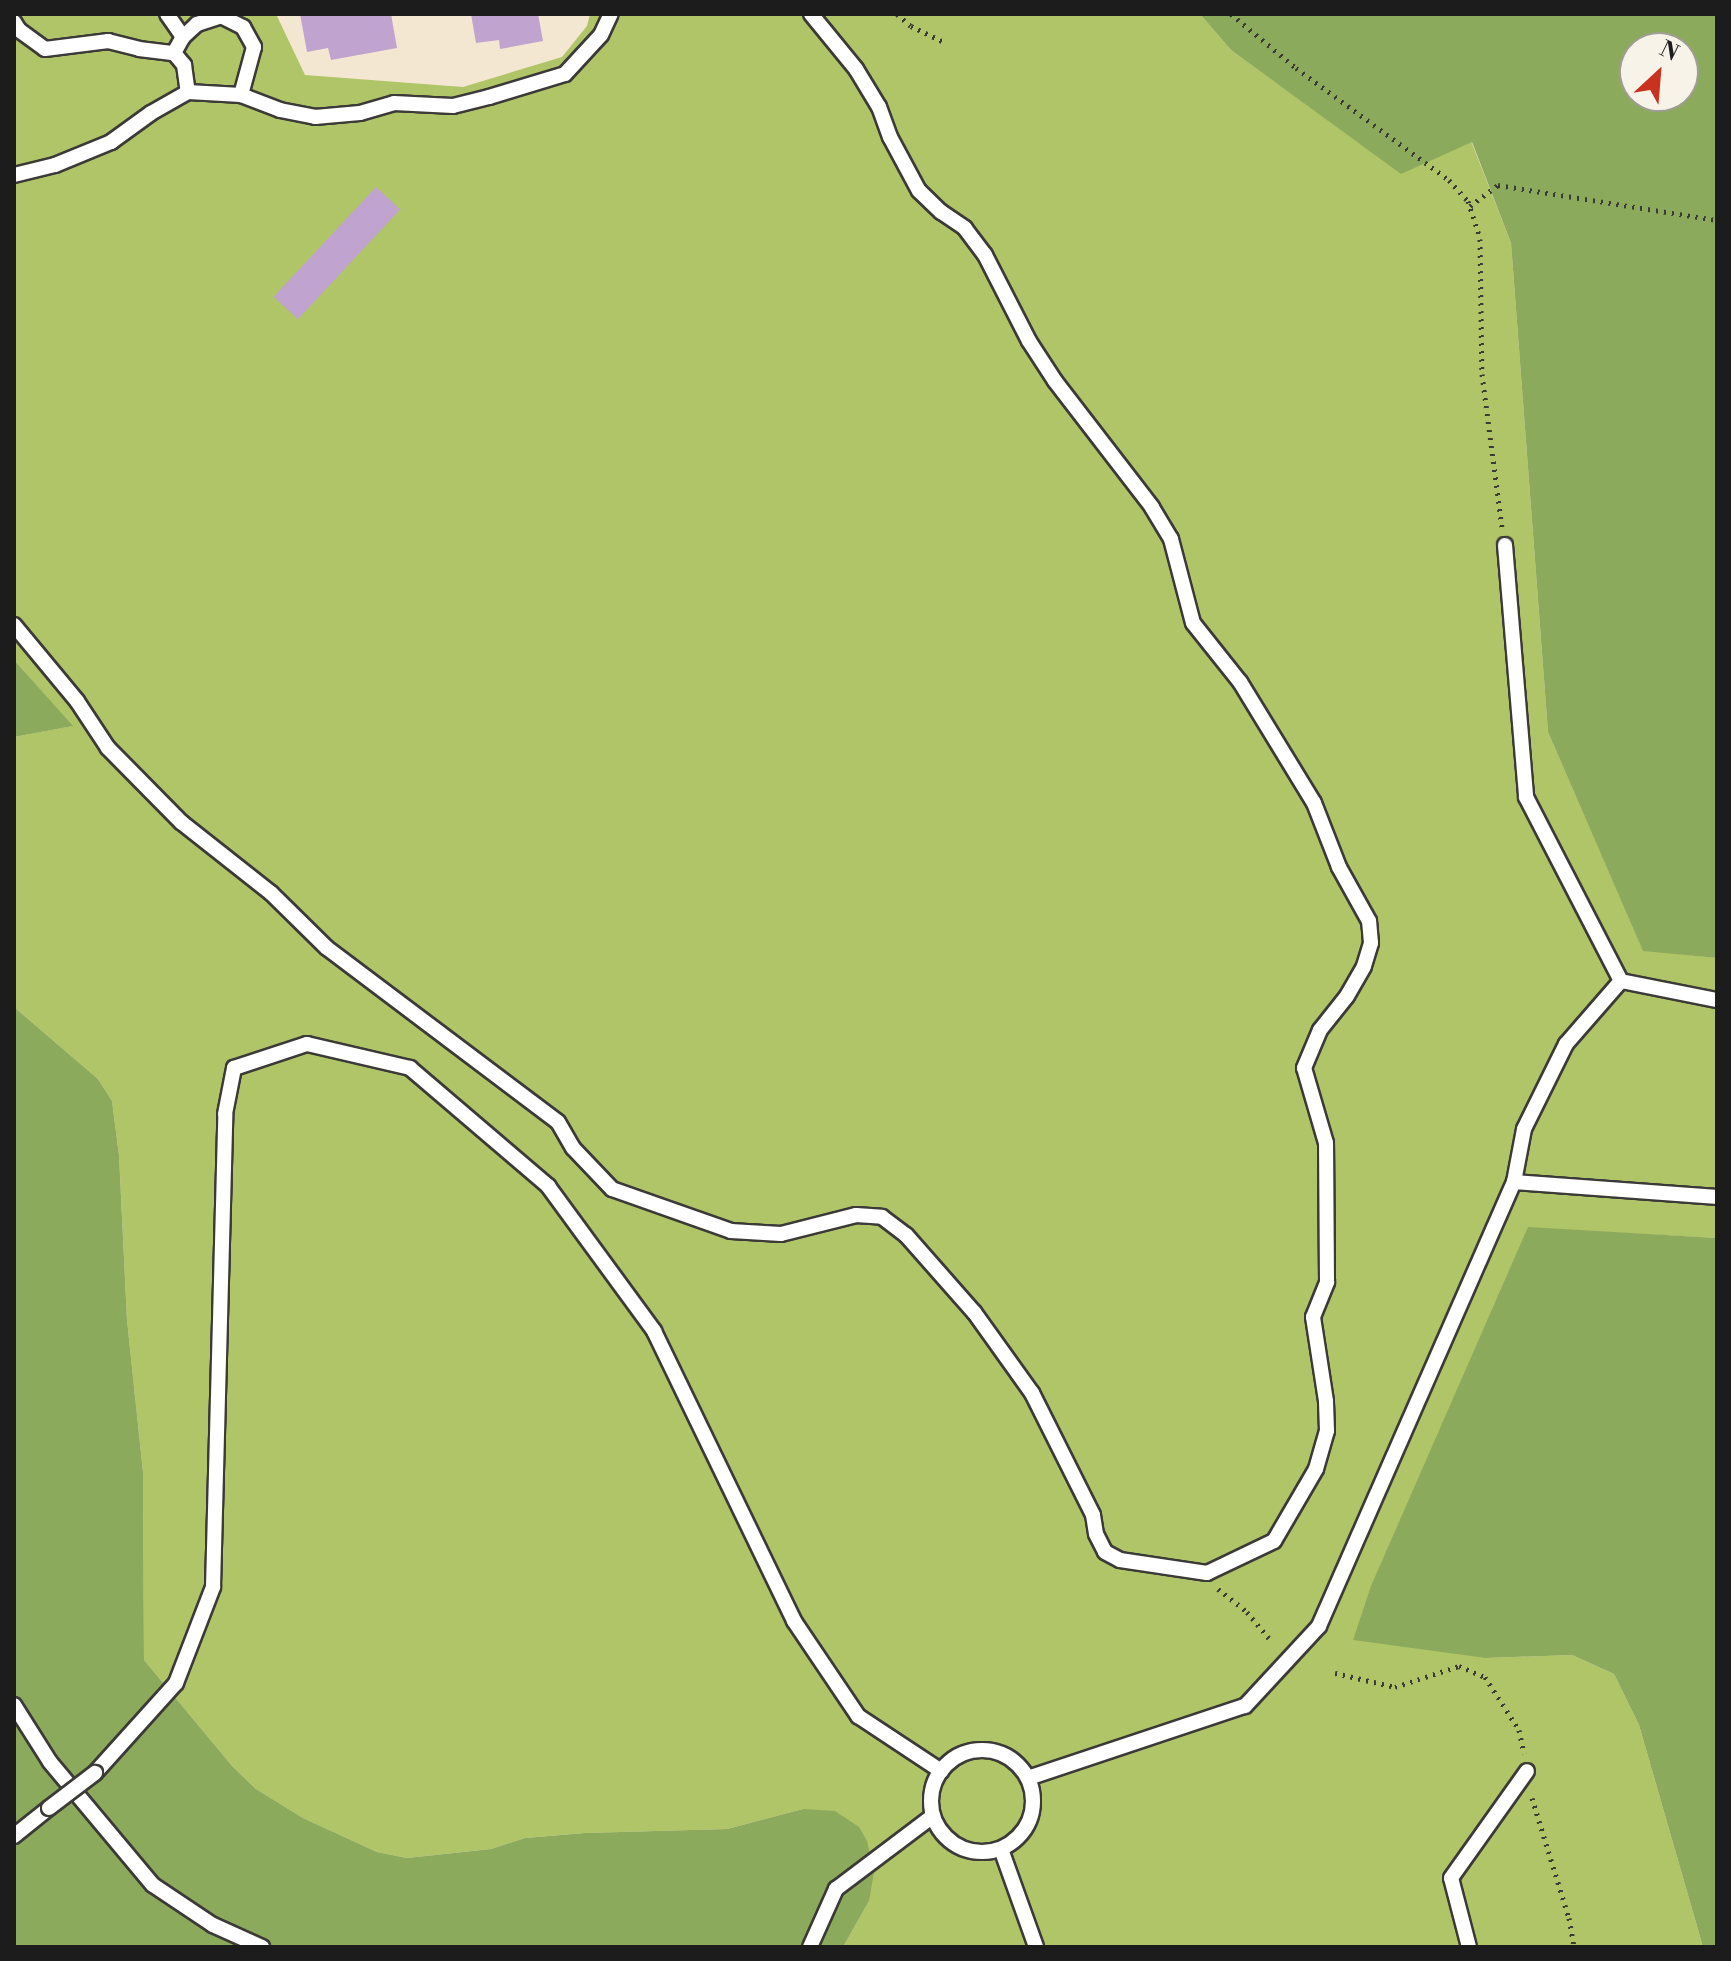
<!DOCTYPE html>
<html>
<head>
<meta charset="utf-8">
<style>
  body { margin:0 }
  #map { position:relative; width:1731px; height:1961px; overflow:hidden; background:#f4e7d2; font-family:"Libre Bodoni",serif }
  div>[style] { position:absolute }
  .green>* { inset:0; background:#b0c468 }
  .forest>* { inset:0; background:#8caa5c }
  .building>* { inset:0; background:#c1a3cf; transform-origin:0 0 }
  .path>* { height:5px; margin-top:-2.5px; transform-origin:0; background:repeating-linear-gradient(90deg,#3c3a37 0 2px,transparent 0 8px) }
  .roads { filter:drop-shadow(2px 0 #3c3a37) drop-shadow(-2px 0 #3c3a37) drop-shadow(0 2px #3c3a37) drop-shadow(0 -2px #3c3a37) }
  .lane>* { height:14px; margin:-7px; padding:0 7px; transform-origin:7px; border-radius:7px; background:#fff }
  .lane>.ring { margin:-7px; padding:0; box-sizing:content-box; background:none; border:14px solid #fff; border-radius:50% }
  .bridges { filter:drop-shadow(2px 0 #3c3a37) drop-shadow(-2px 0 #3c3a37) drop-shadow(0 2px #3c3a37) drop-shadow(0 -2px #3c3a37) }
  .lane-bridge>* { height:14px; margin:-7px; padding:0 7px; transform-origin:7px; border-radius:7px; background:#fff }
  span { translate:-50% -50%; white-space:nowrap; text-align:center; line-height:1.15; -webkit-text-stroke:7px #f7f3e8; paint-order:stroke }
  .frame { position:absolute; inset:0; border:16px solid #1c1c1c; pointer-events:none }
  .north { position:absolute; left:1619px; top:32px; width:80px; height:80px; box-sizing:border-box; background:#f7f3e8; border:2px solid #9f9d96; border-radius:50%; rotate:26deg; font-size:22px; font-weight:700; line-height:32px; text-align:center; color:#1c1c1c }
  .north::after { content:''; display:block; margin:auto; width:28px; height:36px; background:#c8321e; clip-path:polygon(50% 0,100% 100%,50% 72%,0 100%) }
</style>
</head>
<body>
<div id="map">
  <div class="green">
    <div style="clip-path:polygon(14px 14px,276px 14px,305px 75px,463px 87px,562px 57px,587px 26px,590px 14px,1200px 14px,1231px 50px,1401px 173px,1471px 141px,1511px 243px,1548px 732px,1643px 950px,1717px 958px,1717px 1238px,1528px 1228px,1486px 1658px,1572px 1655px,1614px 1674px,1639px 1725px,1703px 1947px,843px 1947px,869px 1901px,803px 1809px,727px 1829px,585px 1833px,525px 1838px,491px 1849px,407px 1858px,377px 1852px,303px 1818px,256px 1789px,233px 1767px,144px 1660px,143px 1472px,127px 1320px,119px 1155px,112px 1101px,98px 1079px,14px 1007px,14px 737px,72px 726px,14px 660px)"></div>
  </div>
  <div class="forest">
    <div style="clip-path:polygon(evenodd,1200px 14px,1717px 14px,1717px 958px,1643px 951px,1548px 732px,1511px 243px,1472px 142px,1401px 174px,1231px 50px,1200px 14px,1635px 48px,1683px 48px,1683px 96px,1635px 96px,1635px 48px)"></div>
    <div style="clip-path:polygon(14px 660px,73px 726px,14px 737px)"></div>
    <div style="clip-path:polygon(14px 1007px,98px 1079px,112px 1101px,119px 1155px,127px 1320px,143px 1472px,144px 1660px,233px 1767px,256px 1789px,303px 1818px,377px 1852px,407px 1858px,491px 1849px,525px 1838px,585px 1833px,727px 1829px,803px 1809px,835px 1811px,859px 1827px,867px 1841px,874px 1872px,869px 1901px,843px 1947px,14px 1947px)"></div>
    <div style="clip-path:polygon(1528px 1227px,1717px 1238px,1717px 1947px,1703px 1947px,1639px 1725px,1614px 1674px,1572px 1655px,1486px 1658px,1353px 1640px,1371px 1586px)"></div>
  </div>
  <div class="building">
    <div style="clip-path:polygon(300px 14px,391px 14px,397px 48px,331px 60px,328px 48px,307px 52px)"></div>
    <div style="clip-path:polygon(471px 14px,538px 14px,543px 41px,500px 49px,499px 40px,476px 43px)"></div>
    <div style="left:376px;top:187px;width:33px;height:150px;rotate:43deg"></div>
  </div>
  <div class="path">
    <div style="left:897px;top:14px;width:18px;rotate:41deg"></div>
    <div style="left:911px;top:26px;width:39px;rotate:26deg"></div>
    <div style="left:1231px;top:14px;width:85px;rotate:39.7deg"></div>
    <div style="left:1296px;top:68px;width:190px;rotate:36.2deg"></div>
    <div style="left:1449px;top:180px;width:28px;rotate:48deg"></div>
    <div style="left:1468px;top:201px;width:40px;rotate:72deg"></div>
    <div style="left:1480px;top:239px;width:135px;rotate:89.2deg"></div>
    <div style="left:1482px;top:374px;width:154px;rotate:82.6deg"></div>
    <div style="left:1470px;top:206px;width:35px;rotate:-37deg"></div>
    <div style="left:1498px;top:185px;width:222px;rotate:9.1deg"></div>
    <div style="left:1218px;top:1589px;width:37px;rotate:38deg"></div>
    <div style="left:1247px;top:1612px;width:34px;rotate:50deg"></div>
    <div style="left:1335px;top:1673px;width:62px;rotate:13.1deg"></div>
    <div style="left:1395px;top:1687px;width:67px;rotate:-18.2deg"></div>
    <div style="left:1459px;top:1666px;width:28px;rotate:23deg"></div>
    <div style="left:1485px;top:1677px;width:63px;rotate:57.3deg"></div>
    <div style="left:1519px;top:1730px;width:24px;rotate:78deg"></div>
    <div style="left:1532px;top:1798px;width:126px;rotate:72.9deg"></div>
    <div style="left:1569px;top:1918px;width:29px;rotate:80deg"></div>
  </div>
  <div class="roads">
    <div class="lane">
      <div style="left:167px;top:14px;width:28px;rotate:55deg"></div>
      <div style="left:14px;top:22px;width:9px;rotate:58deg"></div>
      <div style="left:19px;top:30px;width:32px;rotate:36deg"></div>
      <div style="left:45px;top:49px;width:64px;rotate:-7.2deg"></div>
      <div style="left:108px;top:41px;width:32px;rotate:14deg"></div>
      <div style="left:139px;top:49px;width:35px;rotate:7deg"></div>
      <div style="left:174px;top:53px;width:16px;rotate:50deg"></div>
      <div style="left:184px;top:65px;width:27px;rotate:82deg"></div>
      <div style="left:174px;top:53px;width:18px;rotate:-61deg"></div>
      <div style="left:183px;top:37px;width:19px;rotate:-43deg"></div>
      <div style="left:197px;top:24px;width:25px;rotate:-18deg"></div>
      <div style="left:221px;top:16px;width:25px;rotate:27deg"></div>
      <div style="left:243px;top:27px;width:23px;rotate:61deg"></div>
      <div style="left:254px;top:47px;width:50px;rotate:105.2deg"></div>
      <div style="left:14px;top:175px;width:42px;rotate:-13.7deg"></div>
      <div style="left:55px;top:165px;width:61px;rotate:-22.3deg"></div>
      <div style="left:111px;top:142px;width:49px;rotate:-35.9deg"></div>
      <div style="left:151px;top:113px;width:43px;rotate:-29.6deg"></div>
      <div style="left:188px;top:92px;width:53px;rotate:3.2deg"></div>
      <div style="left:241px;top:95px;width:42px;rotate:21deg"></div>
      <div style="left:280px;top:110px;width:36px;rotate:11deg"></div>
      <div style="left:315px;top:117px;width:45px;rotate:-5.1deg"></div>
      <div style="left:360px;top:113px;width:35px;rotate:-16deg"></div>
      <div style="left:394px;top:103px;width:59px;rotate:2.9deg"></div>
      <div style="left:453px;top:106px;width:37px;rotate:-14deg"></div>
      <div style="left:489px;top:97px;width:79px;rotate:-16.8deg"></div>
      <div style="left:565px;top:74px;width:53px;rotate:-47.3deg"></div>
      <div style="left:601px;top:35px;width:23px;rotate:-65deg"></div>
      <div style="left:1505px;top:545px;width:253px;rotate:85.2deg"></div>
      <div style="left:1526px;top:797px;width:207px;rotate:62.7deg"></div>
      <div style="left:14px;top:625px;width:99px;rotate:50.3deg"></div>
      <div style="left:77px;top:701px;width:56px;rotate:56.6deg"></div>
      <div style="left:108px;top:748px;width:104px;rotate:45.4deg"></div>
      <div style="left:181px;top:822px;width:115px;rotate:38.3deg"></div>
      <div style="left:271px;top:893px;width:78px;rotate:44.5deg"></div>
      <div style="left:327px;top:948px;width:289px;rotate:37deg"></div>
      <div style="left:558px;top:1122px;width:30px;rotate:60deg"></div>
      <div style="left:573px;top:1148px;width:57px;rotate:46.4deg"></div>
      <div style="left:612px;top:1189px;width:126px;rotate:19.4deg"></div>
      <div style="left:731px;top:1231px;width:50px;rotate:3.4deg"></div>
      <div style="left:781px;top:1234px;width:77px;rotate:-14.2deg"></div>
      <div style="left:856px;top:1215px;width:26px;rotate:4deg"></div>
      <div style="left:882px;top:1217px;width:30px;rotate:37deg"></div>
      <div style="left:906px;top:1235px;width:103px;rotate:48.6deg"></div>
      <div style="left:974px;top:1312px;width:100px;rotate:54.4deg"></div>
      <div style="left:1032px;top:1393px;width:136px;rotate:63.4deg"></div>
      <div style="left:1093px;top:1515px;width:19px;rotate:81deg"></div>
      <div style="left:1096px;top:1534px;width:20px;rotate:63deg"></div>
      <div style="left:1105px;top:1552px;width:17px;rotate:28deg"></div>
      <div style="left:1120px;top:1560px;width:88px;rotate:8.5deg"></div>
      <div style="left:1207px;top:1573px;width:74px;rotate:-25.5deg"></div>
      <div style="left:1274px;top:1541px;width:83px;rotate:-59.7deg"></div>
      <div style="left:1316px;top:1469px;width:40px;rotate:-74deg"></div>
      <div style="left:1327px;top:1431px;width:30px;rotate:-92deg"></div>
      <div style="left:1326px;top:1401px;width:85px;rotate:-98.8deg"></div>
      <div style="left:1313px;top:1317px;width:38px;rotate:-68deg"></div>
      <div style="left:1327px;top:1282px;width:139px;rotate:-90.4deg"></div>
      <div style="left:1326px;top:1143px;width:78px;rotate:-106.3deg"></div>
      <div style="left:1304px;top:1068px;width:41px;rotate:-67.2deg"></div>
      <div style="left:1320px;top:1030px;width:43px;rotate:-51.5deg"></div>
      <div style="left:1347px;top:996px;width:34px;rotate:-60deg"></div>
      <div style="left:1364px;top:966px;width:24px;rotate:-73deg"></div>
      <div style="left:1371px;top:943px;width:22px;rotate:-95deg"></div>
      <div style="left:1369px;top:921px;width:62px;rotate:-119.1deg"></div>
      <div style="left:1339px;top:867px;width:69px;rotate:-111.3deg"></div>
      <div style="left:1314px;top:803px;width:142px;rotate:-121.4deg"></div>
      <div style="left:1240px;top:682px;width:75px;rotate:-128.5deg"></div>
      <div style="left:1193px;top:623px;width:87px;rotate:-104.7deg"></div>
      <div style="left:1171px;top:539px;width:37px;rotate:-121deg"></div>
      <div style="left:1152px;top:507px;width:159px;rotate:-127.6deg"></div>
      <div style="left:1055px;top:381px;width:48px;rotate:-123deg"></div>
      <div style="left:1029px;top:341px;width:97px;rotate:-117.1deg"></div>
      <div style="left:985px;top:255px;width:34px;rotate:-127deg"></div>
      <div style="left:965px;top:228px;width:29px;rotate:-146deg"></div>
      <div style="left:941px;top:212px;width:30px;rotate:-136deg"></div>
      <div style="left:919px;top:191px;width:61px;rotate:-118.2deg"></div>
      <div style="left:890px;top:137px;width:32px;rotate:-110deg"></div>
      <div style="left:879px;top:107px;width:44px;rotate:-121.2deg"></div>
      <div style="left:856px;top:69px;width:71px;rotate:-129.3deg"></div>
      <div style="left:1514px;top:1182px;width:54px;rotate:-79.3deg"></div>
      <div style="left:1524px;top:1129px;width:95px;rotate:-63.7deg"></div>
      <div style="left:1566px;top:1044px;width:84px;rotate:-48.9deg"></div>
      <div style="left:1621px;top:981px;width:98px;rotate:11.2deg"></div>
      <div style="left:14px;top:1705px;width:67px;rotate:57.7deg"></div>
      <div style="left:50px;top:1762px;width:160px;rotate:50.1deg"></div>
      <div style="left:153px;top:1885px;width:72px;rotate:33.7deg"></div>
      <div style="left:213px;top:1925px;width:54px;rotate:24.2deg"></div>
      <div class="ring" style="left:931px;top:1750px;width:88px;height:88px"></div>
      <div style="left:95px;top:1773px;width:121px;rotate:-48deg"></div>
      <div style="left:176px;top:1683px;width:103px;rotate:-68.9deg"></div>
      <div style="left:213px;top:1587px;width:473px;rotate:-88.5deg"></div>
      <div style="left:225px;top:1114px;width:47px;rotate:-78.9deg"></div>
      <div style="left:234px;top:1068px;width:77px;rotate:-18.2deg"></div>
      <div style="left:307px;top:1044px;width:106px;rotate:13.1deg"></div>
      <div style="left:410px;top:1068px;width:182px;rotate:40.5deg"></div>
      <div style="left:548px;top:1186px;width:180px;rotate:53.8deg"></div>
      <div style="left:654px;top:1331px;width:322px;rotate:64.2deg"></div>
      <div style="left:794px;top:1621px;width:115px;rotate:56deg"></div>
      <div style="left:858px;top:1716px;width:100px;rotate:33.5deg"></div>
      <div style="left:1028px;top:1778px;width:229px;rotate:-18.4deg"></div>
      <div style="left:1245px;top:1706px;width:109px;rotate:-47.2deg"></div>
      <div style="left:1319px;top:1626px;width:485px;rotate:-66.3deg"></div>
      <div style="left:1514px;top:1182px;width:204px;rotate:4.2deg"></div>
      <div style="left:14px;top:1836px;width:45px;rotate:-38.7deg"></div>
      <div style="left:1001px;top:1849px;width:104px;rotate:70.3deg"></div>
      <div style="left:810px;top:1947px;width:64px;rotate:-65.9deg"></div>
      <div style="left:836px;top:1889px;width:121px;rotate:-37deg"></div>
      <div style="left:1469px;top:1947px;width:71px;rotate:-104.6deg"></div>
      <div style="left:1451px;top:1878px;width:131px;rotate:-54.6deg"></div>
    </div>
  </div>
  <div class="bridges">
    <div class="lane-bridge">
      <div style="left:49px;top:1808px;width:58px;rotate:-37.3deg"></div>
    </div>
  </div>
  <div class="frame"></div>
  <div class="north">N</div>
</div>
</body>
</html>
